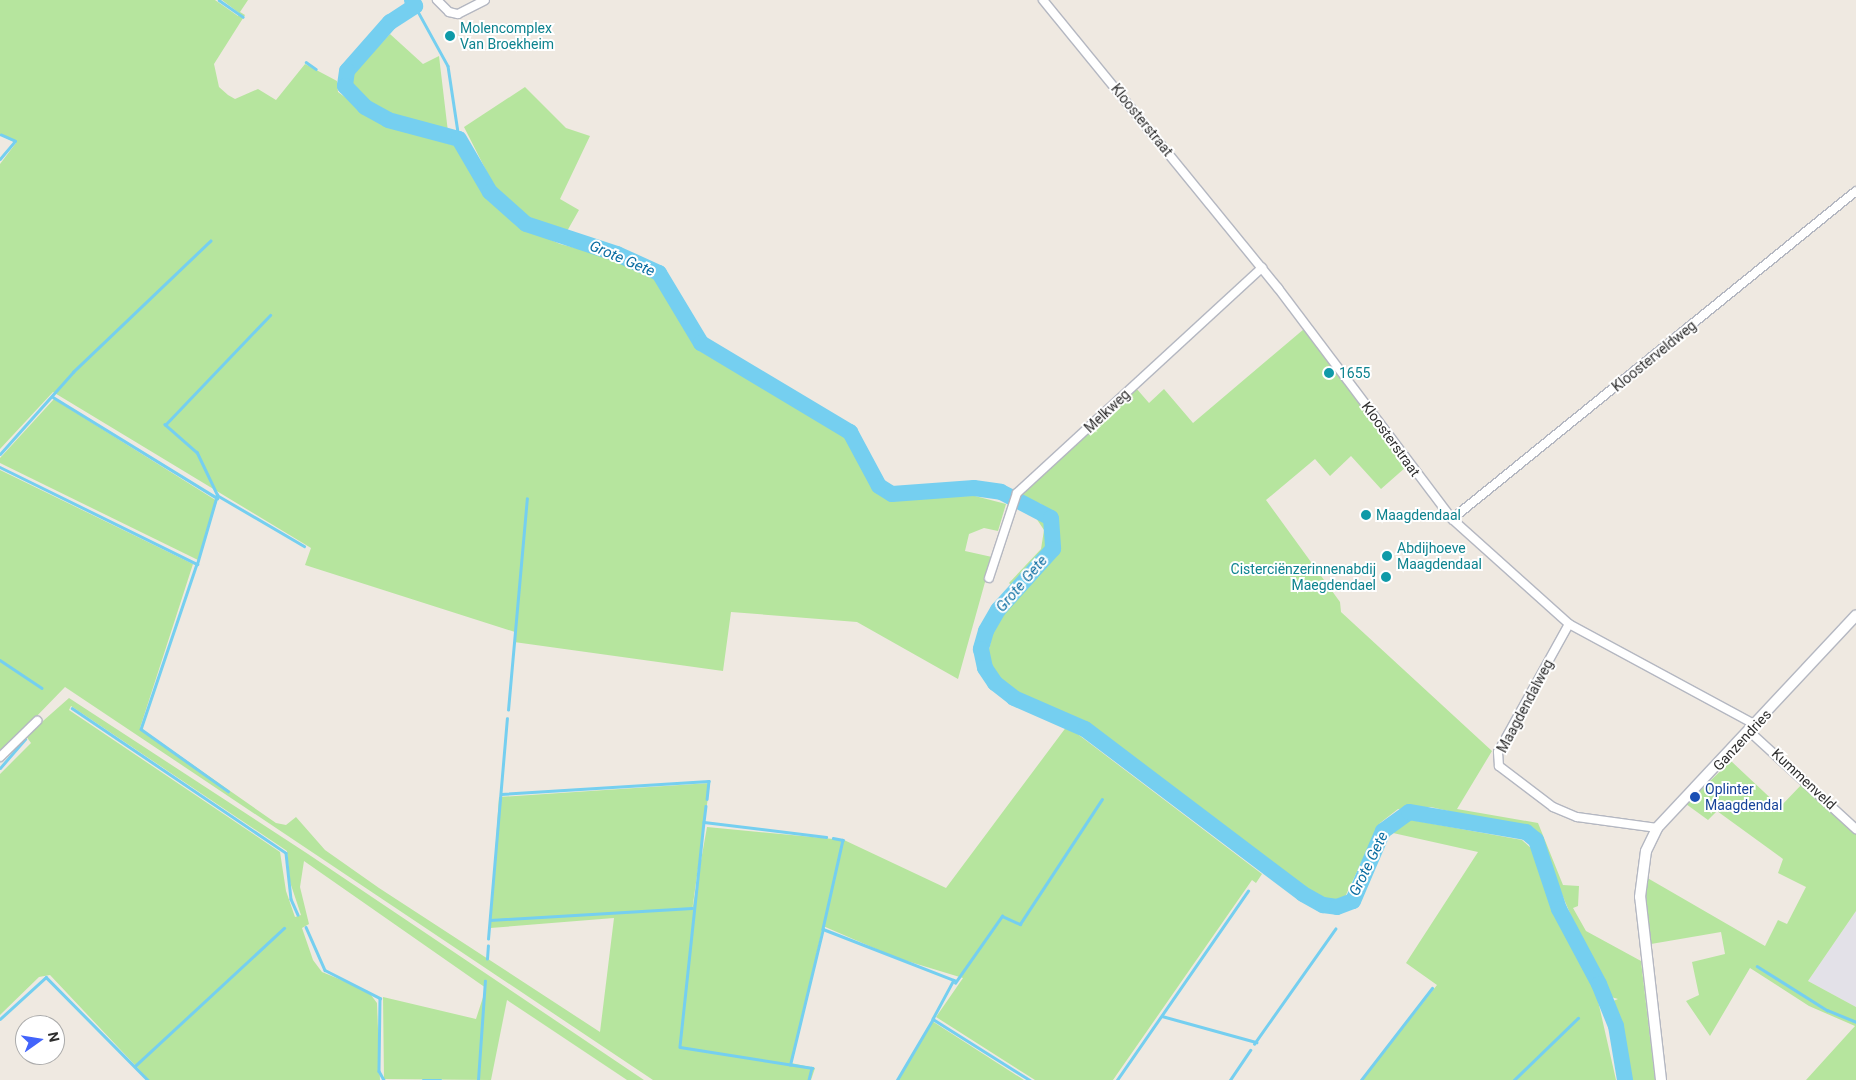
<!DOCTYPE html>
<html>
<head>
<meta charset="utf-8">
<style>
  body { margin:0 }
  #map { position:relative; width:1856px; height:1080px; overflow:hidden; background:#efe9e1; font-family:Roboto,sans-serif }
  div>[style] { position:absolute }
  .industrial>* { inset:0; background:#e3e1e8 }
  .green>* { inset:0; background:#b6e59e }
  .stream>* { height:2.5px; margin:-1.25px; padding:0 1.25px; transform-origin:1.25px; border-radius:1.25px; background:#75cff0 }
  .river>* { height:16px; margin:-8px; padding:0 8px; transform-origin:8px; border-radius:8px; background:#75cff0 }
  .roads { filter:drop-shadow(1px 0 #b4b7c1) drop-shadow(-1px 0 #b4b7c1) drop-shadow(0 1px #b4b7c1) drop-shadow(0 -1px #b4b7c1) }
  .minor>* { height:8px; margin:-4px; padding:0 4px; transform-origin:4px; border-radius:4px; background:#fff }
  .tertiary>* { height:10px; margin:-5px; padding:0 5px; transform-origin:5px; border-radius:5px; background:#fff }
  .dots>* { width:14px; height:14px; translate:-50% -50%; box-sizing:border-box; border:2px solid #fff; border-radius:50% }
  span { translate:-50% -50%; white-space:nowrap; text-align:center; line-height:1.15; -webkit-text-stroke:4px #fff; paint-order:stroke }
  .culture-label { font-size:14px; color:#0d838f }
  .left { translate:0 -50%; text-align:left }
  .right { translate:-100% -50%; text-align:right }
  .street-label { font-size:14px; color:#2e2e2e }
  .transit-label { font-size:14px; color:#164399 }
  .water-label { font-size:15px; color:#0d6fa3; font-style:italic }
  .north { position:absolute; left:15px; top:1015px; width:50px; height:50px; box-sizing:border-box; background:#fff; border:1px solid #ababab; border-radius:50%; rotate:77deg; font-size:14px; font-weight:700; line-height:20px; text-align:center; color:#2e2e2e }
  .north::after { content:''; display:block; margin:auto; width:18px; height:22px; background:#4264fb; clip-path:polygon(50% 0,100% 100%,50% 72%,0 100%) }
</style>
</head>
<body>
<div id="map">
  <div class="industrial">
    <div style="clip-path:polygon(1856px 911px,1856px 1007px,1808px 981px)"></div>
  </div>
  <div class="green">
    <div style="clip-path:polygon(0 0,215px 0,238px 16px,239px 13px,222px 0,248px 0,240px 12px,245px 15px,214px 64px,219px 87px,228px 95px,235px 99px,258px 89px,276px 100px,305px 64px,337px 81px,338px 92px,368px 114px,392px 127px,456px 146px,489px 201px,520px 226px,560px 244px,614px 258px,655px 278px,700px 351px,840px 432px,857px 449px,871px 482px,884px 497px,975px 496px,1006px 504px,998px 531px,984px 528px,969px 534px,965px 551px,992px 557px,958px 679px,857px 622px,731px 612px,723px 671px,514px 642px,515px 632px,305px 565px,311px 548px,53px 392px,0 449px,0 164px,16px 143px,0 135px)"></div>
    <div style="clip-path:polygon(390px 34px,423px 64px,439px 56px,448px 132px,440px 133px,377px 107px,350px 85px,351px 76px)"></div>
    <div style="clip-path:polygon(525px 87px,566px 128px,590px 136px,560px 199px,579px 210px,566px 233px,518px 212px,493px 184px,464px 127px)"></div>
    <div style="clip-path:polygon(1304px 329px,1406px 467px,1381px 489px,1351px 456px,1330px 476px,1315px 459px,1266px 500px,1340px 602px,1341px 612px,1492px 751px,1457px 809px,1538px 823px,1563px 885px,1579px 886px,1578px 906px,1573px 908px,1586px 931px,1641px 961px,1655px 1080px,1631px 1080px,1613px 1001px,1618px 999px,1611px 997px,1578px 932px,1535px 831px,1431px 807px,1398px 809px,1380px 823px,1344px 899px,1330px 901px,1306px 889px,1088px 726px,1019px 696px,992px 672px,988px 654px,995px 623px,1050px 562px,1058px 545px,1055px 517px,1041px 504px,1020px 495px,1136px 388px,1149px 403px,1164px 389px,1193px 423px)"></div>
    <div style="clip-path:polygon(54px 399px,217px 501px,198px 560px,0 463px,0 458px)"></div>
    <div style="clip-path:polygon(0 470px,193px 564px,140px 728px,276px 823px,286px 825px,296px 817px,325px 850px,379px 888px,600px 1032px,614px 918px,490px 928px,499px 797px,710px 783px,692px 911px,707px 827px,844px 840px,946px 888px,1067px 726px,1262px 874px,1256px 883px,1252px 880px,1113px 1080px,1035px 1080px,936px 1017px,963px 978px,897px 958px,823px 926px,791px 1063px,815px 1068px,811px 1080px,653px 1080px,65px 687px,0 754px)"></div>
    <div style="clip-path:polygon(1037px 510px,1049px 526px,1047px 550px,1011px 585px,1009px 583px,1041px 549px,1044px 530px,1034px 515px)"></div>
    <div style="clip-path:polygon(evenodd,69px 698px,308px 854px,644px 1080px,627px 1080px,507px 1000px,491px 1080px,384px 1079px,383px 997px,476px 1019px,486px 988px,304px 861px,300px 887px,309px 924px,302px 928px,313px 960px,322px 972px,368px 991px,377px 1003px,380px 1080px,149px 1080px,50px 975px,39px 977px,0 1015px,0 774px,31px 743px,26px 736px,69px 698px,71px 706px,287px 851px,290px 882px,301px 915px,295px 917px,286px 891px,280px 852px,69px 710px,71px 706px)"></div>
    <div style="clip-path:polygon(1731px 761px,1780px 807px,1804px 782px,1856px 833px,1856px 911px,1808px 981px,1856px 1007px,1856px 1080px,1806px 1080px,1855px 1026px,1809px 1006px,1750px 968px,1710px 1036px,1686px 1001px,1699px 995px,1692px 962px,1725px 954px,1721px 932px,1651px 944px,1644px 876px,1765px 946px,1778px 920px,1787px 924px,1806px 887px,1778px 873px,1783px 859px,1717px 811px,1708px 820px,1686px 804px)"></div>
    <div style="clip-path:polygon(1406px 819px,1522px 840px,1534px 851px,1558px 920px,1596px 992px,1616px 1080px,1362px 1080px,1437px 985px,1406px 963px,1478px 852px,1393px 833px,1389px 836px)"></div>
    <div style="clip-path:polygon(932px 1021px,1024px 1080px,897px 1080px)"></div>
  </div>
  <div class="stream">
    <div style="left:219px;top:0;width:29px;rotate:35deg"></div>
    <div style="left:415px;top:6px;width:68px;rotate:61.2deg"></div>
    <div style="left:448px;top:66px;width:74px;rotate:81.4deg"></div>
    <div style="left:306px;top:62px;width:12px;rotate:35deg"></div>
    <div style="left:339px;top:83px;width:7px;rotate:27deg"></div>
    <div style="left:0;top:159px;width:23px;rotate:-50deg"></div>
    <div style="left:15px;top:141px;width:15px;rotate:-157deg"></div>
    <div style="left:53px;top:397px;width:193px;rotate:31.6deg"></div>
    <div style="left:0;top:454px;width:110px;rotate:-48.3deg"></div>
    <div style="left:73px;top:372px;width:190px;rotate:-43.7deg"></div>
    <div style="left:0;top:467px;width:220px;rotate:26.2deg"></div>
    <div style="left:197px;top:564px;width:174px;rotate:108.7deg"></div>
    <div style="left:141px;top:729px;width:107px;rotate:35.5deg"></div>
    <div style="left:217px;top:495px;width:101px;rotate:30.4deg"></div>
    <div style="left:197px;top:564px;width:72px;rotate:-73.8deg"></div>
    <div style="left:217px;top:495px;width:47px;rotate:-115.5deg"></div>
    <div style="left:197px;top:453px;width:43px;rotate:-138.8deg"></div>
    <div style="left:165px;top:425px;width:152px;rotate:-46.3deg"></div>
    <div style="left:0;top:660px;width:50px;rotate:33.7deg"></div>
    <div style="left:72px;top:708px;width:258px;rotate:34.1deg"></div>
    <div style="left:286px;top:853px;width:46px;rotate:83.8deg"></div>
    <div style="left:291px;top:899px;width:17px;rotate:66deg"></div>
    <div style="left:508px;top:710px;width:212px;rotate:-84.9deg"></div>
    <div style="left:0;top:768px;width:38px;rotate:-49deg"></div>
    <div style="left:501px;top:794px;width:208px;rotate:-3.6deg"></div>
    <div style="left:709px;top:781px;width:18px;rotate:96deg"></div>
    <div style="left:706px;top:806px;width:16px;rotate:97deg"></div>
    <div style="left:704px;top:822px;width:123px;rotate:7deg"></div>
    <div style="left:704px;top:822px;width:226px;rotate:96.1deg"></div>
    <div style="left:680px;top:1047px;width:134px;rotate:9deg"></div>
    <div style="left:812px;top:1068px;width:12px;rotate:104deg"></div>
    <div style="left:833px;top:838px;width:10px;rotate:11deg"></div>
    <div style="left:843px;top:840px;width:91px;rotate:102.7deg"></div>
    <div style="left:823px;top:929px;width:141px;rotate:21.3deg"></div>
    <div style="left:954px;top:980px;width:44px;rotate:118.3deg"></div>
    <div style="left:933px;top:1019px;width:115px;rotate:32.2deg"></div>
    <div style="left:490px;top:920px;width:202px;rotate:-3.4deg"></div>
    <div style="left:306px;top:927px;width:47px;rotate:66.2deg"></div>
    <div style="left:325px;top:970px;width:62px;rotate:27deg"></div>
    <div style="left:380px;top:998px;width:73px;rotate:90.8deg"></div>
    <div style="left:379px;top:1071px;width:10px;rotate:61deg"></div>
    <div style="left:488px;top:939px;width:221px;rotate:-85.1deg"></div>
    <div style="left:487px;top:959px;width:13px;rotate:-86deg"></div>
    <div style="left:1757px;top:966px;width:83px;rotate:32.2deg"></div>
    <div style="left:1827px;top:1010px;width:31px;rotate:22deg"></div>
    <div style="left:955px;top:983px;width:82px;rotate:-55deg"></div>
    <div style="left:1002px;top:916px;width:20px;rotate:24deg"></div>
    <div style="left:1020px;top:924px;width:149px;rotate:-56.7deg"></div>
    <div style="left:1162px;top:1016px;width:98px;rotate:15.5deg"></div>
    <div style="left:0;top:1019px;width:62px;rotate:-42.4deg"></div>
    <div style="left:46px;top:977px;width:145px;rotate:45.3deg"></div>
    <div style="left:1254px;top:1044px;width:141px;rotate:-54.8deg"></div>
    <div style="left:790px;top:1065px;width:140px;rotate:-76.4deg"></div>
    <div style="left:135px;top:1066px;width:203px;rotate:-42.8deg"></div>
    <div style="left:423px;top:1080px;width:18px"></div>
    <div style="left:478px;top:1080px;width:99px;rotate:-86deg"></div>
    <div style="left:897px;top:1080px;width:71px;rotate:-59.5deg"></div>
    <div style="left:1117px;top:1080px;width:230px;rotate:-55.3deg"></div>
    <div style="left:1230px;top:1080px;width:36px;rotate:-56deg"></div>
    <div style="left:1361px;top:1080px;width:116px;rotate:-52.3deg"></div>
    <div style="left:1514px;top:1080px;width:89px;rotate:-44.1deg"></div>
  </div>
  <div class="river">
    <div style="left:412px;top:0;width:7px;rotate:63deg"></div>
    <div style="left:415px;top:6px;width:30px;rotate:147deg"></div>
    <div style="left:390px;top:22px;width:65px;rotate:131.3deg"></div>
    <div style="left:347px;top:71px;width:15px;rotate:98deg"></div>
    <div style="left:345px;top:86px;width:29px;rotate:46deg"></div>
    <div style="left:365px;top:107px;width:26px;rotate:29deg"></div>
    <div style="left:388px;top:120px;width:73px;rotate:15deg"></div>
    <div style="left:459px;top:139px;width:61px;rotate:59.7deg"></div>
    <div style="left:490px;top:192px;width:48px;rotate:41.6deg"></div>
    <div style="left:526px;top:224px;width:96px;rotate:18.2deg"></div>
    <div style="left:617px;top:254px;width:46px;rotate:24.3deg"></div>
    <div style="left:659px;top:273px;width:82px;rotate:59deg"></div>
    <div style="left:701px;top:343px;width:174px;rotate:30.9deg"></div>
    <div style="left:850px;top:432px;width:61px;rotate:61.8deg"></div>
    <div style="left:879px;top:486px;width:15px;rotate:32deg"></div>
    <div style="left:892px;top:494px;width:82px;rotate:-4.2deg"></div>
    <div style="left:974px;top:488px;width:27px;rotate:8deg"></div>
    <div style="left:1001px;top:492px;width:56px;rotate:27.5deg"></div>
    <div style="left:1051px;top:518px;width:31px;rotate:86deg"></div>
    <div style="left:1053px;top:549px;width:82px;rotate:132deg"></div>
    <div style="left:998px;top:610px;width:24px;rotate:120deg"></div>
    <div style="left:986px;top:631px;width:19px;rotate:106deg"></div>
    <div style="left:981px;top:649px;width:19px;rotate:78deg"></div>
    <div style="left:985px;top:668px;width:18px;rotate:56deg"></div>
    <div style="left:995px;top:683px;width:24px;rotate:38deg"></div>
    <div style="left:1014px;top:698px;width:77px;rotate:23.6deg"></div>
    <div style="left:1085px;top:729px;width:273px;rotate:37.1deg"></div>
    <div style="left:1303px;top:894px;width:23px;rotate:29deg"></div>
    <div style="left:1323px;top:905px;width:14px;rotate:8deg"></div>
    <div style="left:1337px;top:907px;width:17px;rotate:-21deg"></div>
    <div style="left:1353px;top:901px;width:76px;rotate:-66.8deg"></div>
    <div style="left:1383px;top:831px;width:32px;rotate:-36deg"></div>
    <div style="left:1409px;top:812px;width:119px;rotate:9.7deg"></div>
    <div style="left:1526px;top:832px;width:13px;rotate:39deg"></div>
    <div style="left:1536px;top:840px;width:73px;rotate:71.6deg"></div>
    <div style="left:1559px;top:909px;width:85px;rotate:61.9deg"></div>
    <div style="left:1599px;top:984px;width:45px;rotate:68deg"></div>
    <div style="left:1616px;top:1026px;width:55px;rotate:80.5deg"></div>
  </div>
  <div class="roads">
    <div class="minor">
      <div style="left:437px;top:0;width:17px;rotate:45deg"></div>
      <div style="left:449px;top:12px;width:9px;rotate:13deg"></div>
      <div style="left:458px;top:14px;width:30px;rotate:-27deg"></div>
      <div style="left:1043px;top:0;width:372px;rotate:50.8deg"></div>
      <div style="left:1278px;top:288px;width:289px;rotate:53deg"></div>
      <div style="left:1452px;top:519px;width:157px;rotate:41.9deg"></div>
      <div style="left:1569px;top:624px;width:213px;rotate:28.4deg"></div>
      <div style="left:1452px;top:519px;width:520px;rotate:-39.07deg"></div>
      <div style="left:989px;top:578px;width:89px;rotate:-71.8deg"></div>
      <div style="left:1017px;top:493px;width:333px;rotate:-42.6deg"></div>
      <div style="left:1569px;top:624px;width:146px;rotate:119deg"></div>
      <div style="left:1498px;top:752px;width:14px;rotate:86deg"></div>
      <div style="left:1499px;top:766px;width:68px;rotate:37.2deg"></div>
      <div style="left:1553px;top:807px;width:26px;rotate:23deg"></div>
      <div style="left:1577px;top:817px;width:81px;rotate:7.8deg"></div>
      <div style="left:1750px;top:732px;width:144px;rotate:42.5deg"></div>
      <div style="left:0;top:757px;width:52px;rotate:-44.2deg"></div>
    </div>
    <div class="tertiary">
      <div style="left:1661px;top:1080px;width:184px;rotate:-96.5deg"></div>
      <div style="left:1640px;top:897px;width:46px;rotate:-82.6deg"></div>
      <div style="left:1646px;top:851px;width:25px;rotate:-64deg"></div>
      <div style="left:1657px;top:828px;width:291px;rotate:-46.9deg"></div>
    </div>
  </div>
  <div class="dots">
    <div style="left:450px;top:36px;background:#0f9aa8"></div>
    <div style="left:1329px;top:373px;background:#0f9aa8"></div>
    <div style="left:1366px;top:515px;background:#0f9aa8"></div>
    <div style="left:1387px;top:556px;background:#0f9aa8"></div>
    <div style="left:1386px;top:577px;background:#0f9aa8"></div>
    <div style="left:1695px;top:797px;background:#1a4fb4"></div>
  </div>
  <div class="culture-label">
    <span class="left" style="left:460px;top:36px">Molencomplex<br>Van Broekheim</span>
    <span class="left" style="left:1339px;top:373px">1655</span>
    <span class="left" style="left:1376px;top:515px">Maagdendaal</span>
    <span class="left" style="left:1397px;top:556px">Abdijhoeve<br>Maagdendaal</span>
    <span class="right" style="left:1376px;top:577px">Cisterciënzerinnenabdij<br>Maegdendael</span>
  </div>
  <div class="street-label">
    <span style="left:1142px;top:120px;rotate:51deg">Kloosterstraat</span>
    <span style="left:1654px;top:356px;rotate:-39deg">Kloosterveldweg</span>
    <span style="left:1107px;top:411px;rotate:-43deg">Melkweg</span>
    <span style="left:1391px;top:439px;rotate:54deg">Kloosterstraat</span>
    <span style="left:1525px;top:706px;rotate:-62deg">Maagdendalweg</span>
    <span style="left:1742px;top:740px;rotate:-47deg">Ganzendries</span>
    <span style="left:1804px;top:779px;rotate:43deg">Kummenveld</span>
  </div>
  <div class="transit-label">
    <span class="left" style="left:1705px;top:797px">Oplinter<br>Maagdendal</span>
  </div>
  <div class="water-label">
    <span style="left:622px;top:259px;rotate:23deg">Grote Gete</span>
    <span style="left:1022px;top:584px;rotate:-49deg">Grote Gete</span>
    <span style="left:1369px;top:864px;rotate:-64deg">Grote Gete</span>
  </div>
  <div class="north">N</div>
</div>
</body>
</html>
